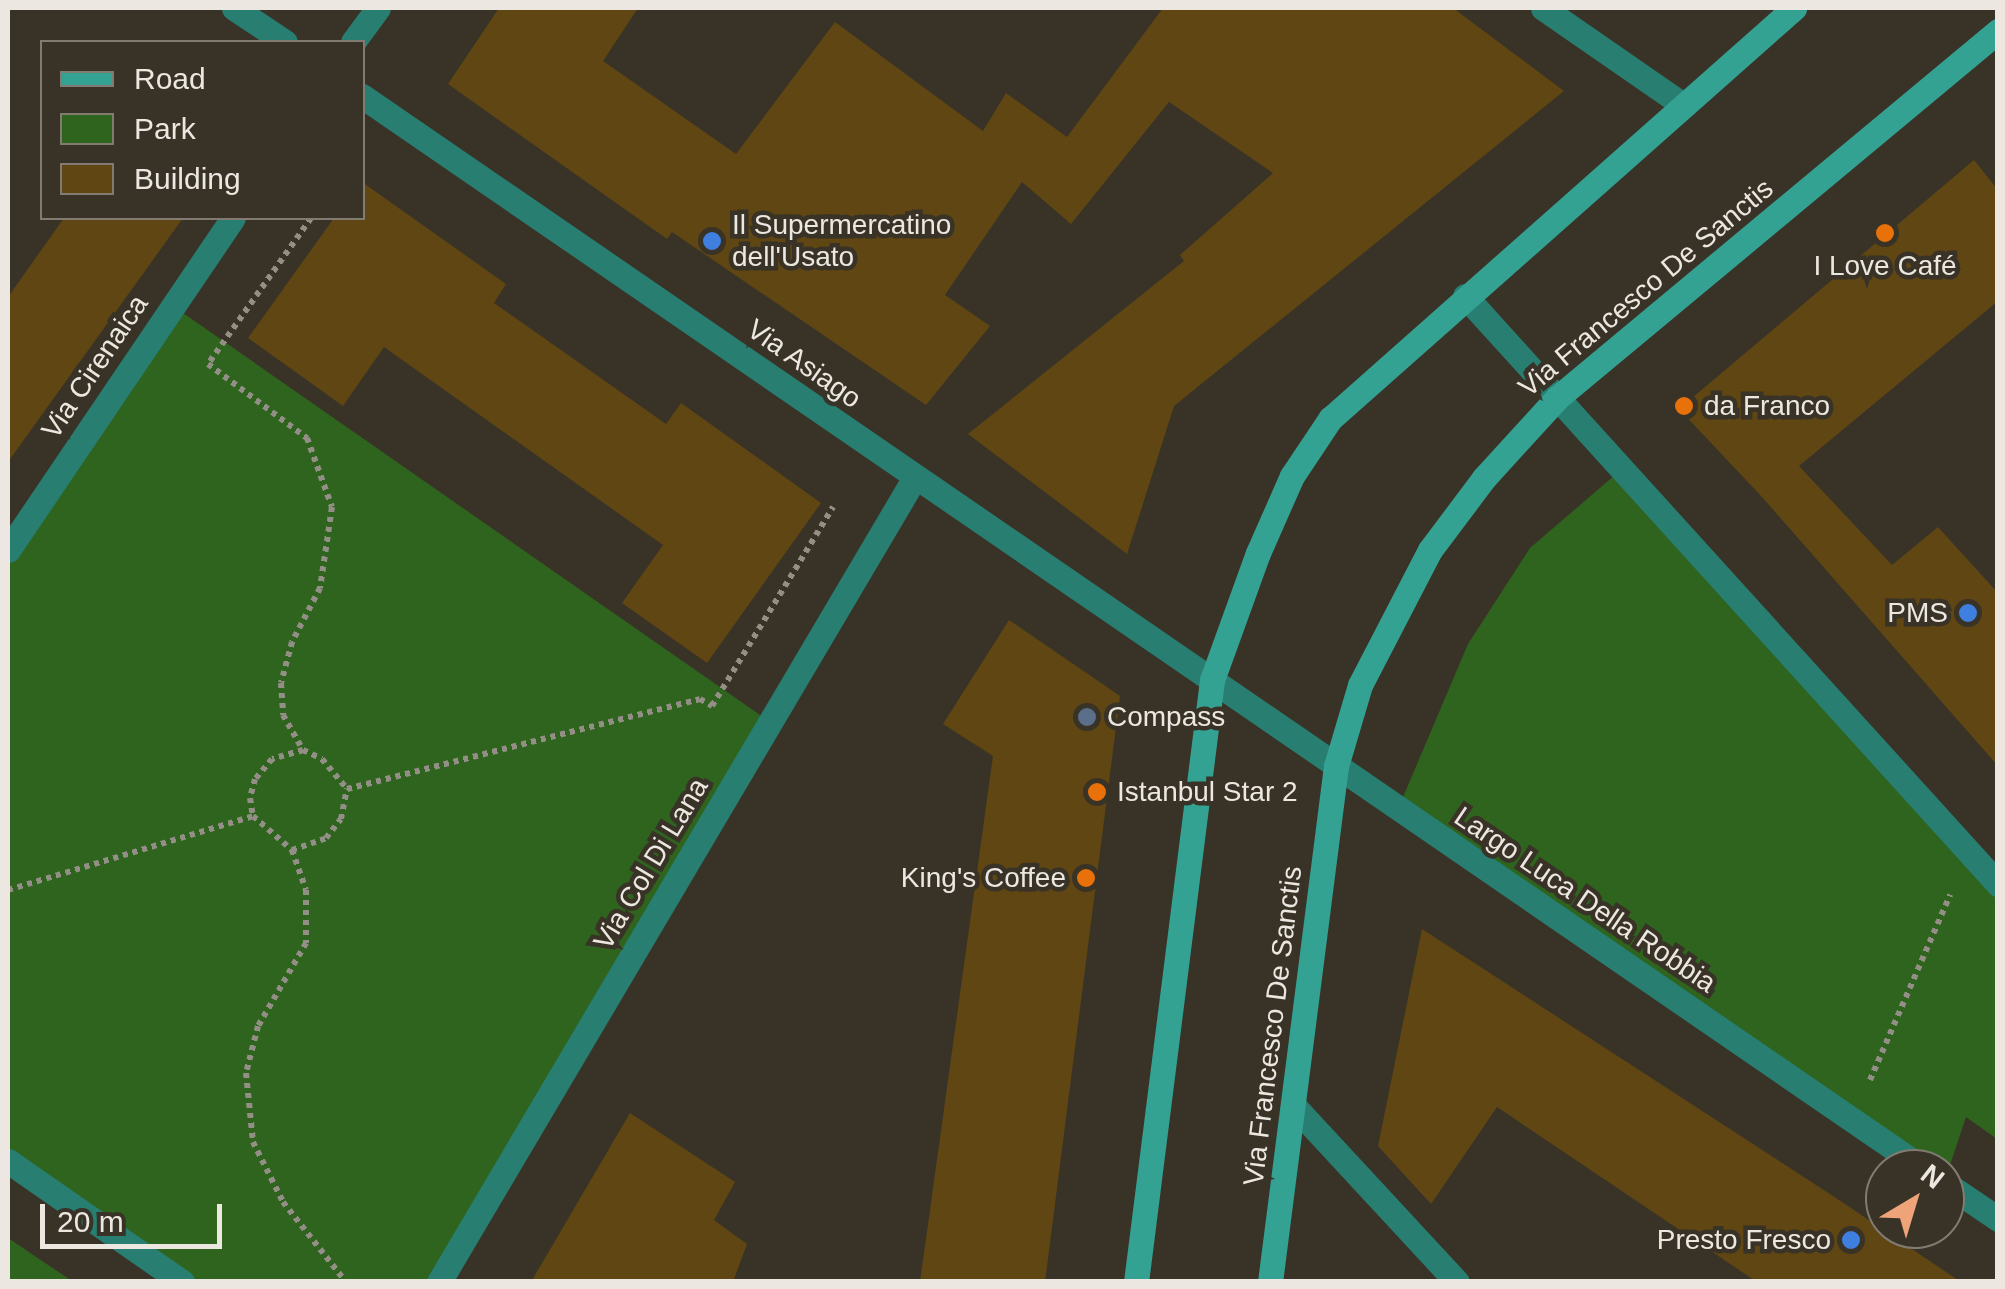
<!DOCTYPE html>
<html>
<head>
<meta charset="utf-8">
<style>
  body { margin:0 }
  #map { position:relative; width:2005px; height:1289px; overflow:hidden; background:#393327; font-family:Arial,sans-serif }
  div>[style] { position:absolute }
  .green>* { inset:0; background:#2e641e }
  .building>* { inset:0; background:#5f4612 }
  .path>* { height:6px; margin-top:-3px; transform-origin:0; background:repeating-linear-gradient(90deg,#948f86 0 5px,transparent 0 10px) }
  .minor>* { height:25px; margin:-12.5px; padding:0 12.5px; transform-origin:12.5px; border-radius:12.5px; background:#277e71 }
  .secondary>* { height:25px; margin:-12.5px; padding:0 12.5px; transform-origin:12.5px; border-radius:12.5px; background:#34a293 }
  .dots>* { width:28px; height:28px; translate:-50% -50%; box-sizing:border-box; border:5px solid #393327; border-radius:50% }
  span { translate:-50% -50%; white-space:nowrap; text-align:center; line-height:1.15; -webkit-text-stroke:9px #393327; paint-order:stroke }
  .poi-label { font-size:28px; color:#ece8e1 }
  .left { translate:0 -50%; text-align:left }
  .right { translate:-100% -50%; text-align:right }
  .street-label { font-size:28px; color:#ece8e1 }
  .frame { position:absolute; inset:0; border:10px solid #ece8e1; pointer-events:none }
  .legend { position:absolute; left:40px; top:40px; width:325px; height:180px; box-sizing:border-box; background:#393327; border:2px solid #817b71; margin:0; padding:12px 18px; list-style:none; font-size:30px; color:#ece8e1 }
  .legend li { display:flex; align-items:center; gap:20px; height:50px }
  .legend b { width:50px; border:2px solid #817b71 }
  .north { position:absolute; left:1865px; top:1149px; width:100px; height:100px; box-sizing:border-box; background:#393327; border:2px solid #817b71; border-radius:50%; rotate:38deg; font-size:28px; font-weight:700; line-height:40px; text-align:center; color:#ece8e1 }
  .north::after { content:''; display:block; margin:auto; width:35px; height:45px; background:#efa378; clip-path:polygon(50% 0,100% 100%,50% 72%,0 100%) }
  .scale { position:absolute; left:40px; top:1204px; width:182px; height:45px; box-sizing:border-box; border:5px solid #ece8e1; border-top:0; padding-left:12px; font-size:30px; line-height:35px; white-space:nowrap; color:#ece8e1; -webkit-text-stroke:8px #393327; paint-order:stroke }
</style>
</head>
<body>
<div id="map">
  <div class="green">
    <div style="clip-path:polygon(173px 306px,770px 722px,439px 1281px,182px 1281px,8px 1161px,8px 550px)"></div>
    <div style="clip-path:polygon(1622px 469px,1997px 884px,1997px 1139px,1966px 1117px,1945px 1180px,1945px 1169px,1924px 1169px,1398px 809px,1468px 644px,1530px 548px)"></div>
    <div style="clip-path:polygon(8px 1238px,72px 1281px,8px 1281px)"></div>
  </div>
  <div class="building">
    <div style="clip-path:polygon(499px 8px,638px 8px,603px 61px,736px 154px,835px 22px,983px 131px,1006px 93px,1067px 137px,1163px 8px,1453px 8px,1564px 91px,1174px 406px,1127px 554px,968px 434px,1184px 261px,1180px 255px,1273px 173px,1169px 102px,1071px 224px,1022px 182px,945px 295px,990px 326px,926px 405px,672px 232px,667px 239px,448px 84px)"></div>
    <div style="clip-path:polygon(1974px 160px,1998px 190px,1998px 301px,1799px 466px,1892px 565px,1938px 527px,1998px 593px,1998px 766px,1762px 497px,1679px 409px)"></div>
    <div style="clip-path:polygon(362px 182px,506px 284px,494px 303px,666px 424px,681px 403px,821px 503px,707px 663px,622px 603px,663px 545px,384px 347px,343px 406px,248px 338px,334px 218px,362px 218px)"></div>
    <div style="clip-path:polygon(64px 218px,183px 218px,8px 462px,8px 297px)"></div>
    <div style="clip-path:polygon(1009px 620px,1120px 696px,1045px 1282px,920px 1282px,993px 756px,943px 724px)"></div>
    <div style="clip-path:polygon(1422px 929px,1836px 1198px,1961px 1282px,1757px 1282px,1497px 1107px,1431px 1204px,1378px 1146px)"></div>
    <div style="clip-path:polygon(630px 1113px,735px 1182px,714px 1220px,747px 1244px,733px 1282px,531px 1282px)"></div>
  </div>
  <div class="path">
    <div style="left:311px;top:218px;width:179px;rotate:125.2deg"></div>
    <div style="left:208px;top:364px;width:124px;rotate:36.8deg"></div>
    <div style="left:307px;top:438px;width:73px;rotate:70.1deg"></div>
    <div style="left:332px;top:507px;width:82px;rotate:98.4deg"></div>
    <div style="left:320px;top:588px;width:61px;rotate:117.4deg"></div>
    <div style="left:292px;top:642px;width:42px;rotate:105deg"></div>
    <div style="left:281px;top:683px;width:32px;rotate:86deg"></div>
    <div style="left:283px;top:715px;width:40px;rotate:60.3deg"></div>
    <div style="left:303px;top:750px;width:32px;rotate:164deg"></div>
    <div style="left:272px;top:759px;width:26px;rotate:130deg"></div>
    <div style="left:255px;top:779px;width:20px;rotate:105deg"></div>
    <div style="left:250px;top:798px;width:18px;rotate:81deg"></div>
    <div style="left:253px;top:816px;width:52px;rotate:41.1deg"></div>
    <div style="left:292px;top:850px;width:42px;rotate:70.7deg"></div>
    <div style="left:306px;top:890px;width:53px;rotate:90deg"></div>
    <div style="left:306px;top:943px;width:96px;rotate:120deg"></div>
    <div style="left:258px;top:1026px;width:49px;rotate:104.3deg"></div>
    <div style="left:246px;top:1073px;width:69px;rotate:84.2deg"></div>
    <div style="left:253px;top:1142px;width:67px;rotate:63.4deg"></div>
    <div style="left:283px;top:1202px;width:102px;rotate:51.8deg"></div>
    <div style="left:303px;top:750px;width:21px;rotate:25deg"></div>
    <div style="left:322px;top:759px;width:39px;rotate:50deg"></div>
    <div style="left:347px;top:789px;width:364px;rotate:-14.3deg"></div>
    <div style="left:700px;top:699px;width:14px;rotate:30deg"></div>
    <div style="left:712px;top:706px;width:233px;rotate:-58.7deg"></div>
    <div style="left:292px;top:850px;width:36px;rotate:-19deg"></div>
    <div style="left:326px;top:838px;width:24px;rotate:-52deg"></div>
    <div style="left:341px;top:819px;width:31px;rotate:-79deg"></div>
    <div style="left:8px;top:890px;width:256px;rotate:-16.8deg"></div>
    <div style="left:1870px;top:1080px;width:202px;rotate:-66.6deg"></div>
  </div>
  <div class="minor">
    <div style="left:234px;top:8px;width:61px;rotate:33.7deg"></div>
    <div style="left:1543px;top:8px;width:170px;rotate:34.7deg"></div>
    <div style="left:353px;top:42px;width:42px;rotate:-53.7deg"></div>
    <div style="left:362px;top:96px;width:1895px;rotate:34.49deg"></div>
    <div style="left:1465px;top:296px;width:794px;rotate:47.81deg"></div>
    <div style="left:8px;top:550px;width:401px;rotate:-55.9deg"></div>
    <div style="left:1293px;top:1105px;width:241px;rotate:47.2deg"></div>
    <div style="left:8px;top:1161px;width:212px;rotate:34.8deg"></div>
    <div style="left:1945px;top:1183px;width:64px;rotate:34.2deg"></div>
    <div style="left:439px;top:1282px;width:935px;rotate:-59.4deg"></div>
  </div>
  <div class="secondary">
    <div style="left:1136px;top:1282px;width:607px;rotate:-82.8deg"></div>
    <div style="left:1212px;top:680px;width:135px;rotate:-70.1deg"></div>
    <div style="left:1258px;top:553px;width:84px;rotate:-66.2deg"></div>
    <div style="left:1292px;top:476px;width:69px;rotate:-56.3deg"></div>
    <div style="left:1330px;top:419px;width:620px;rotate:-41.53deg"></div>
    <div style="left:1270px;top:1282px;width:520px;rotate:-82.71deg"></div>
    <div style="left:1336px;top:766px;width:84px;rotate:-73.5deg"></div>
    <div style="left:1360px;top:685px;width:152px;rotate:-62.6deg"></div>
    <div style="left:1430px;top:550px;width:90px;rotate:-53.1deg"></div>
    <div style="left:1484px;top:478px;width:108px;rotate:-47.6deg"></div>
    <div style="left:1557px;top:398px;width:574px;rotate:-39.77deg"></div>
  </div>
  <div class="dots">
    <div style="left:1885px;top:233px;background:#e8710a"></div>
    <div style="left:712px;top:241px;background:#3f7fe0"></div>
    <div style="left:1684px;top:406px;background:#e8710a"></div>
    <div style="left:1968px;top:613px;background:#3f7fe0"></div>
    <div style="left:1087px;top:717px;background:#5c6f8a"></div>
    <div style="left:1097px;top:792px;background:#e8710a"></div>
    <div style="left:1086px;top:878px;background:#e8710a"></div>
    <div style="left:1851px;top:1240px;background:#3f7fe0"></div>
  </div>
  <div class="poi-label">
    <span class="left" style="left:732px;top:241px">Il Supermercatino<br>dell'Usato</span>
    <span style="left:1885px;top:266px">I Love Café</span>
    <span class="left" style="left:1704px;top:406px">da Franco</span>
    <span class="right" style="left:1948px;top:613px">PMS</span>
    <span class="left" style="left:1107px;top:717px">Compass</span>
    <span class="left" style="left:1117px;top:792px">Istanbul Star 2</span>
    <span class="right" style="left:1066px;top:878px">King's Coffee</span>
    <span class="right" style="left:1831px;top:1240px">Presto Fresco</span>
  </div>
  <div class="street-label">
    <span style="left:1646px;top:288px;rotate:-40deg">Via Francesco De Sanctis</span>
    <span style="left:804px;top:364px;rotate:35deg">Via Asiago</span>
    <span style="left:95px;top:367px;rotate:-56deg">Via Cirenaica</span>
    <span style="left:651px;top:864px;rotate:-59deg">Via Col Di Lana</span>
    <span style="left:1585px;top:900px;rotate:34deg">Largo Luca Della Robbia</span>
    <span style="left:1273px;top:1026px;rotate:-83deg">Via Francesco De Sanctis</span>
  </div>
  <div class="frame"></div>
  <ul class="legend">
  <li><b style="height:12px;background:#34a293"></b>Road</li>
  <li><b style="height:28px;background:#2e641e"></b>Park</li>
  <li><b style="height:28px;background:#5f4612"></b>Building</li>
  </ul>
  <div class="north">N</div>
  <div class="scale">20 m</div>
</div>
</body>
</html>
